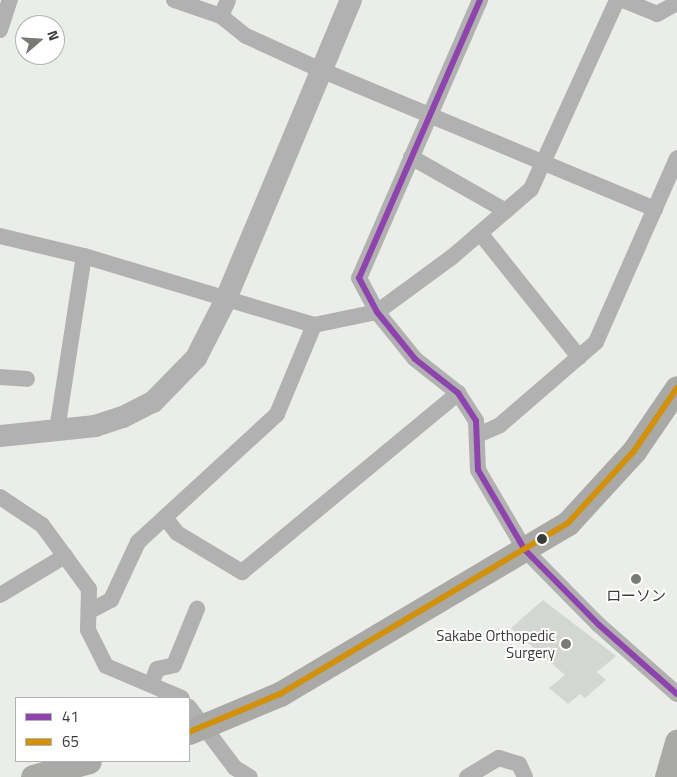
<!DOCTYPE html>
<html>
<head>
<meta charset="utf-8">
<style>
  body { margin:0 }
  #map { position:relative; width:677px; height:777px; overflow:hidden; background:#eaede8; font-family:"Titillium Web","Noto Sans JP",sans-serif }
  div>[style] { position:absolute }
  .building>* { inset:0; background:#d4d6d2 }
  .street>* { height:16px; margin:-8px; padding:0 8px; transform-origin:8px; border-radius:8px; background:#b2b1b1 }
  .secondary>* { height:22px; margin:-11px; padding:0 11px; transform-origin:11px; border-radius:11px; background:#b0b1b0 }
  .primary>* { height:25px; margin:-12.5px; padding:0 12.5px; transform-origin:12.5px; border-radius:12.5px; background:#a9a9a8 }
  .bus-1>* { height:6px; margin:-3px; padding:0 3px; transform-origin:3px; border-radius:3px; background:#8e44ad }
  .bus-2>* { height:6px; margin:-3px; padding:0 3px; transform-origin:3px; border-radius:3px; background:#d1910b }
  .dots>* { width:14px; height:14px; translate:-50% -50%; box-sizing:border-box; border:2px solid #fff; border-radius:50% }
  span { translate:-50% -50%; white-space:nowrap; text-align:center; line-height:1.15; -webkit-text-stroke:4px #fff; paint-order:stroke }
  .poi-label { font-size:15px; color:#3a3c39 }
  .right { translate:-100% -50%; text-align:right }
  .legend { position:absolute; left:15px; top:697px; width:175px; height:65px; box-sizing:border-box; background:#fff; border:1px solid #b0b1b0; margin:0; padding:6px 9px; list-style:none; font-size:15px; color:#3a3c39 }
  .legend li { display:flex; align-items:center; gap:10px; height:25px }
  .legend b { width:25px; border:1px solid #b0b1b0 }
  .north { position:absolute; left:15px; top:15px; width:50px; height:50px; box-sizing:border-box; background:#fff; border:1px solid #b0b1b0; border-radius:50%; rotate:71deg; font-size:14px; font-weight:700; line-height:20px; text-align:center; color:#3a3c39 }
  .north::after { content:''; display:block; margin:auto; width:18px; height:22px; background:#787a76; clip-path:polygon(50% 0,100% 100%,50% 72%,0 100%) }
</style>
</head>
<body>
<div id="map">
  <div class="building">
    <div style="clip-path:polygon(543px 600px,616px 656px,597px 672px,606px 680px,585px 698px,580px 694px,568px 704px,549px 688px,565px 675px,511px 628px)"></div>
  </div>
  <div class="street">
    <div style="left:174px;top:0;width:50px;rotate:18.8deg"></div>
    <div style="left:221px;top:16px;width:32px;rotate:39deg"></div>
    <div style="left:246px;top:36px;width:82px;rotate:24.4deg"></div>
    <div style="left:321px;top:70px;width:362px;rotate:22.6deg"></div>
    <div style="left:480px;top:0;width:303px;rotate:113.5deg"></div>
    <div style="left:359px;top:278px;width:38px;rotate:62deg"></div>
    <div style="left:377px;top:312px;width:60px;rotate:51deg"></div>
    <div style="left:415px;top:359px;width:55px;rotate:38.3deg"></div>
    <div style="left:458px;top:393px;width:33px;rotate:57deg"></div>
    <div style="left:476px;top:421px;width:49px;rotate:87.7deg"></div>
    <div style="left:478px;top:470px;width:93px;rotate:59.6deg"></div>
    <div style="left:525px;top:550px;width:105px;rotate:45.4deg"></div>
    <div style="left:599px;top:625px;width:104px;rotate:41.5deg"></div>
    <div style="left:623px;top:0;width:37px;rotate:22deg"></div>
    <div style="left:657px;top:14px;width:23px;rotate:-29deg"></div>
    <div style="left:221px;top:16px;width:17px;rotate:-66deg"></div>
    <div style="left:0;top:30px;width:32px;rotate:-72deg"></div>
    <div style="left:411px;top:157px;width:109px;rotate:29.6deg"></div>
    <div style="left:480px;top:233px;width:159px;rotate:51.4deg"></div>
    <div style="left:0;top:236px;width:86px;rotate:13.4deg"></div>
    <div style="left:84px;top:256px;width:240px;rotate:16.7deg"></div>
    <div style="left:314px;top:325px;width:64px;rotate:-11.7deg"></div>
    <div style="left:377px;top:312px;width:93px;rotate:-36.3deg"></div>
    <div style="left:452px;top:257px;width:104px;rotate:-40.7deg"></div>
    <div style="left:531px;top:189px;width:208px;rotate:-65.5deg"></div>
    <div style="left:0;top:377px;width:27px;rotate:4deg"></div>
    <div style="left:57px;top:430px;width:176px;rotate:-81.2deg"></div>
    <div style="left:478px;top:435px;width:24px;rotate:-24deg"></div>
    <div style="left:500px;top:425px;width:127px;rotate:-40.8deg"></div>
    <div style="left:596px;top:342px;width:201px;rotate:-66.2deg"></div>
    <div style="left:0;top:497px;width:50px;rotate:33.7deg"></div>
    <div style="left:42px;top:525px;width:79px;rotate:53.7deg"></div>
    <div style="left:89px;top:589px;width:41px;rotate:91.4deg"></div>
    <div style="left:88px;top:630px;width:40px;rotate:63.4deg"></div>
    <div style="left:106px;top:666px;width:82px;rotate:22.8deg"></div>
    <div style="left:167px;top:520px;width:16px;rotate:52deg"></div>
    <div style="left:177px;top:533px;width:76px;rotate:31deg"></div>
    <div style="left:242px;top:572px;width:281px;rotate:-39.6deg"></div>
    <div style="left:0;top:595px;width:76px;rotate:-31deg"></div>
    <div style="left:90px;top:611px;width:24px;rotate:-28deg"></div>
    <div style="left:111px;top:600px;width:64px;rotate:-65deg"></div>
    <div style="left:138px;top:542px;width:189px;rotate:-42.6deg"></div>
    <div style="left:277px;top:414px;width:96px;rotate:-67.4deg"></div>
    <div style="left:151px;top:684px;width:16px;rotate:-68deg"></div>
    <div style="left:157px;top:669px;width:17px;rotate:-13deg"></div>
    <div style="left:174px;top:665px;width:61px;rotate:-67.7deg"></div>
    <div style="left:189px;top:707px;width:76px;rotate:53deg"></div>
    <div style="left:235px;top:768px;width:17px;rotate:31deg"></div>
    <div style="left:467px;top:777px;width:37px;rotate:-31deg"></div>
    <div style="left:499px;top:758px;width:21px;rotate:17deg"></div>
    <div style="left:519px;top:764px;width:14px;rotate:65deg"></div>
  </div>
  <div class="secondary">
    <div style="left:0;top:436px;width:96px;rotate:-6deg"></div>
    <div style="left:95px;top:426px;width:29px;rotate:-18deg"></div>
    <div style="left:123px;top:417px;width:34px;rotate:-27deg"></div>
    <div style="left:153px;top:402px;width:62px;rotate:-45.7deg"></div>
    <div style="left:196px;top:358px;width:64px;rotate:-63deg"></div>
    <div style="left:225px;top:301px;width:326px;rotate:-67.3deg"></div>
  </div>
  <div class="primary">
    <div style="left:189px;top:732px;width:99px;rotate:-22.7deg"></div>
    <div style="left:280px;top:694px;width:335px;rotate:-30.7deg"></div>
    <div style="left:568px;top:523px;width:98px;rotate:-47.5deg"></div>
    <div style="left:634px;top:451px;width:76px;rotate:-55.7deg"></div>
    <div style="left:33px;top:777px;width:58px;rotate:-15.9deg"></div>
    <div style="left:667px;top:777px;width:37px;rotate:-74deg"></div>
  </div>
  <div class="bus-1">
    <div style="left:480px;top:0;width:303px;rotate:113.5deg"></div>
    <div style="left:359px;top:278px;width:38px;rotate:62deg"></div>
    <div style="left:377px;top:312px;width:60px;rotate:51deg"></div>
    <div style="left:415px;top:359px;width:55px;rotate:38.3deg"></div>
    <div style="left:458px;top:393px;width:33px;rotate:57deg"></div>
    <div style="left:476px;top:421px;width:49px;rotate:87.7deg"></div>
    <div style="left:478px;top:470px;width:93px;rotate:59.6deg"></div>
    <div style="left:525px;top:550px;width:105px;rotate:45.4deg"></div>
    <div style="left:599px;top:625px;width:104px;rotate:41.5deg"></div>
  </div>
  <div class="bus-2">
    <div style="left:189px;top:732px;width:99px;rotate:-22.7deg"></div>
    <div style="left:280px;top:694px;width:335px;rotate:-30.7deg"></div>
    <div style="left:568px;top:523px;width:98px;rotate:-47.5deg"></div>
    <div style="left:634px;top:451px;width:76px;rotate:-55.7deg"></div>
  </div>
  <div class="dots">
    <div style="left:542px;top:539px;background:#3a3c39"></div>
    <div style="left:636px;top:579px;background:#787a76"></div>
    <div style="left:566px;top:644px;background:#787a76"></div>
  </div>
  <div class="poi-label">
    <span style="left:636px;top:596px">ローソン</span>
    <span class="right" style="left:555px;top:644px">Sakabe Orthopedic<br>Surgery</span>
  </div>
  <ul class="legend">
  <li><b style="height:6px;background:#8e44ad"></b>41</li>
  <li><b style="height:6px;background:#d1910b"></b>65</li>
  </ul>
  <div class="north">N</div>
</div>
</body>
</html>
